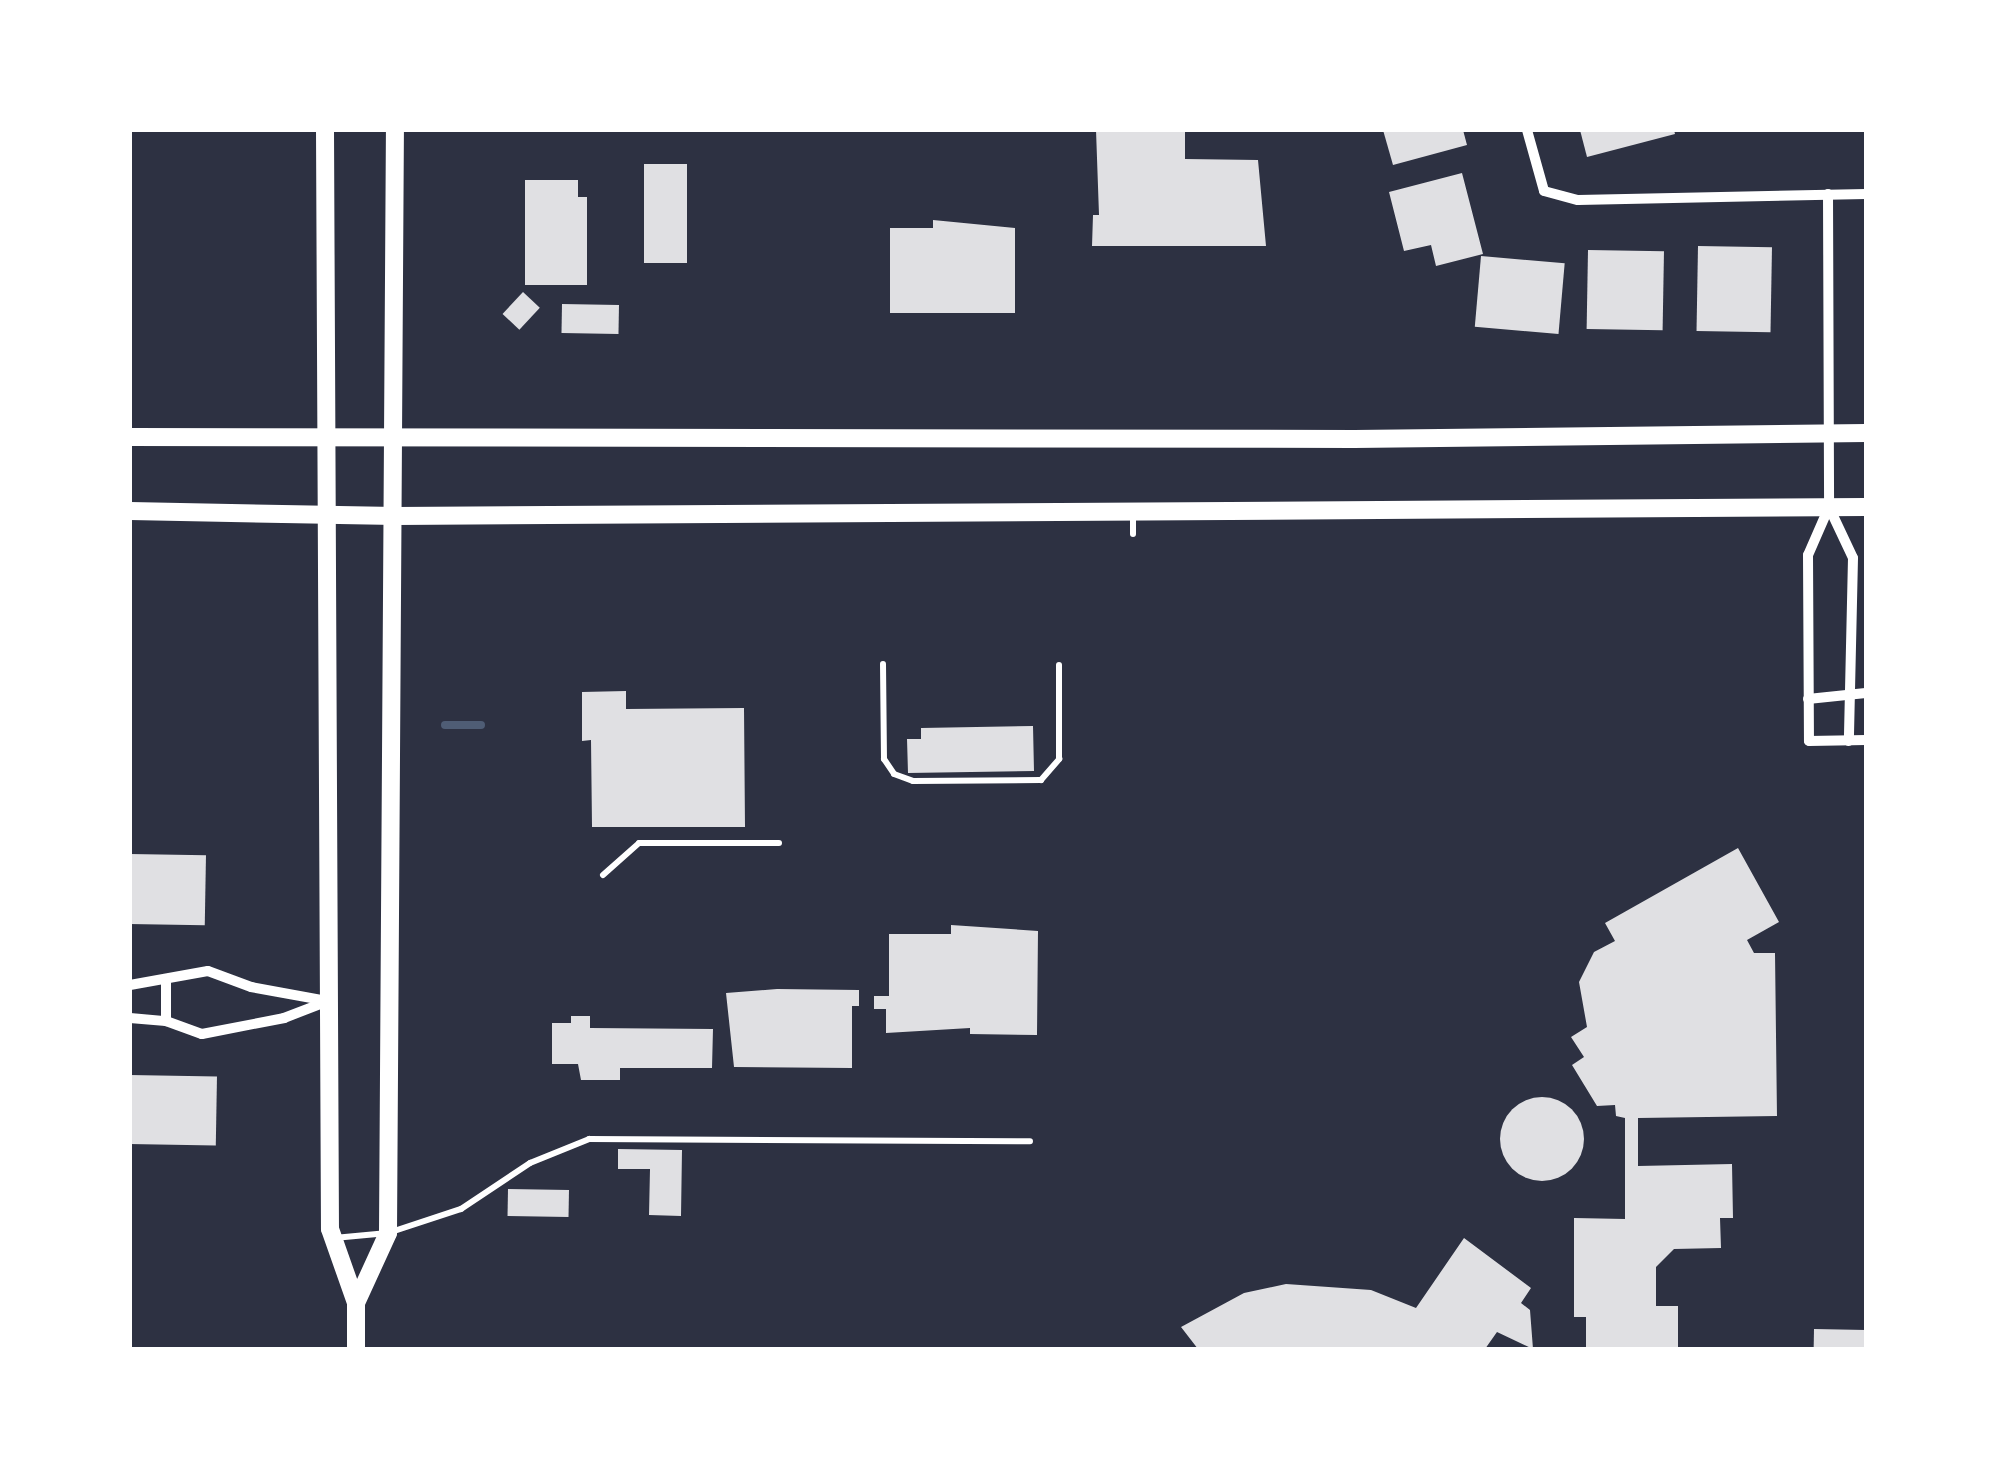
<!DOCTYPE html>
<html>
<head>
<meta charset="utf-8">
<style>
  body { margin:0 }
  #map { position:relative; width:1996px; height:1479px; overflow:hidden; background:#2d3142; font-family:"PT Sans Narrow",sans-serif }
  div>[style] { position:absolute }
  .stream>* { height:8px; margin:-4px; padding:0 4px; transform-origin:4px; border-radius:4px; background:#4f5d75 }
  .building>* { inset:0; background:#e0e0e3; transform-origin:0 0 }
  .round { border-radius:50% }
  .service>* { height:6px; margin:-3px; padding:0 3px; transform-origin:3px; border-radius:3px; background:#fff }
  .minor>* { height:10px; margin:-5px; padding:0 5px; transform-origin:5px; border-radius:5px; background:#fff }
  .secondary>* { height:18px; margin:-9px; padding:0 9px; transform-origin:9px; border-radius:9px; background:#fff }
  span { translate:-50% -50%; white-space:nowrap; text-align:center; line-height:1.15; -webkit-text-stroke:8px #fff; paint-order:stroke }
  .frame { position:absolute; inset:0; border:132px solid #fff; pointer-events:none }
</style>
</head>
<body>
<div id="map">
  <div class="stream">
    <div style="left:445px;top:725px;width:36px"></div>
  </div>
  <div class="building">
    <div style="clip-path:polygon(1096px 130px,1185px 130px,1185px 159px,1258px 160px,1266px 246px,1092px 246px,1093px 215px,1099px 215px)"></div>
    <div style="clip-path:polygon(1383px 130px,1463px 130px,1467px 145px,1393px 165px)"></div>
    <div style="clip-path:polygon(1580px 130px,1674px 130px,1675px 134px,1587px 157px)"></div>
    <div style="left:644px;top:164px;width:43px;height:99px"></div>
    <div style="clip-path:polygon(1462px 173px,1483px 254px,1436px 266px,1431px 245px,1404px 251px,1389px 192px)"></div>
    <div style="clip-path:polygon(525px 180px,578px 180px,578px 197px,587px 197px,587px 285px,525px 285px)"></div>
    <div style="clip-path:polygon(933px 220px,1015px 228px,1015px 313px,890px 313px,890px 228px,933px 228px)"></div>
    <div style="left:1698px;top:246px;width:74px;height:85px;rotate:1deg"></div>
    <div style="left:1588px;top:250px;width:76px;height:79px;rotate:1deg"></div>
    <div style="left:1481px;top:256px;width:84px;height:71px;rotate:5deg"></div>
    <div style="left:523px;top:292px;width:23px;height:30px;rotate:43deg"></div>
    <div style="left:562px;top:304px;width:57px;height:29px;rotate:1deg"></div>
    <div style="clip-path:polygon(626px 691px,626px 709px,744px 708px,745px 827px,592px 827px,591px 740px,582px 741px,582px 692px)"></div>
    <div style="clip-path:polygon(1033px 726px,1034px 771px,908px 773px,907px 739px,921px 739px,921px 728px)"></div>
    <div style="clip-path:polygon(1738px 848px,1779px 922px,1747px 940px,1754px 953px,1775px 953px,1777px 1116px,1638px 1118px,1638px 1166px,1732px 1164px,1733px 1218px,1720px 1218px,1721px 1248px,1674px 1249px,1656px 1267px,1656px 1306px,1678px 1306px,1678px 1349px,1586px 1349px,1586px 1317px,1574px 1317px,1574px 1218px,1625px 1219px,1625px 1118px,1616px 1116px,1615px 1105px,1597px 1106px,1572px 1065px,1584px 1057px,1571px 1037px,1587px 1027px,1579px 982px,1594px 952px,1615px 941px,1605px 923px)"></div>
    <div style="left:130px;top:854px;width:76px;height:70px;rotate:1deg"></div>
    <div style="clip-path:polygon(951px 925px,1038px 931px,1037px 1035px,970px 1034px,970px 1028px,886px 1033px,886px 1009px,874px 1009px,874px 996px,889px 996px,889px 934px,951px 934px)"></div>
    <div style="clip-path:polygon(777px 989px,859px 990px,859px 1006px,852px 1006px,852px 1068px,734px 1067px,726px 993px)"></div>
    <div style="clip-path:polygon(571px 1016px,590px 1016px,590px 1028px,713px 1029px,712px 1068px,620px 1068px,620px 1080px,581px 1080px,578px 1064px,552px 1064px,552px 1023px,571px 1023px)"></div>
    <div style="left:130px;top:1075px;width:87px;height:69px;rotate:1deg"></div>
    <div class="round" style="left:1500px;top:1097px;width:84px;height:84px"></div>
    <div style="clip-path:polygon(618px 1149px,682px 1150px,681px 1216px,649px 1215px,650px 1169px,618px 1169px)"></div>
    <div style="left:508px;top:1189px;width:61px;height:27px;rotate:1deg"></div>
    <div style="clip-path:polygon(1464px 1238px,1531px 1288px,1521px 1303px,1530px 1310px,1533px 1349px,1497px 1332px,1485px 1349px,1198px 1349px,1181px 1327px,1244px 1293px,1286px 1284px,1371px 1290px,1416px 1308px)"></div>
    <div style="left:1814px;top:1329px;width:52px;height:20px;rotate:1deg"></div>
  </div>
  <div class="service">
    <div style="left:1133px;top:515px;width:19px;rotate:90deg"></div>
    <div style="left:883px;top:664px;width:95px;rotate:89.4deg"></div>
    <div style="left:884px;top:759px;width:18px;rotate:56deg"></div>
    <div style="left:894px;top:774px;width:20px;rotate:20deg"></div>
    <div style="left:913px;top:781px;width:128px;rotate:-0.4deg"></div>
    <div style="left:1041px;top:780px;width:28px;rotate:-49deg"></div>
    <div style="left:1059px;top:759px;width:94px;rotate:-90deg"></div>
    <div style="left:603px;top:875px;width:48px;rotate:-41.6deg"></div>
    <div style="left:639px;top:843px;width:140px"></div>
    <div style="left:334px;top:1238px;width:54px;rotate:-5.3deg"></div>
    <div style="left:388px;top:1233px;width:77px;rotate:-18.2deg"></div>
    <div style="left:461px;top:1209px;width:83px;rotate:-33.7deg"></div>
    <div style="left:530px;top:1163px;width:64px;rotate:-22.1deg"></div>
    <div style="left:589px;top:1139px;width:441px;rotate:0.3deg"></div>
  </div>
  <div class="minor">
    <div style="left:1527px;top:130px;width:63px;rotate:74.4deg"></div>
    <div style="left:1544px;top:191px;width:35px;rotate:15deg"></div>
    <div style="left:1578px;top:200px;width:288px;rotate:-1.2deg"></div>
    <div style="left:1828px;top:194px;width:313px;rotate:89.8deg"></div>
    <div style="left:1829px;top:507px;width:56px;rotate:64.8deg"></div>
    <div style="left:1853px;top:558px;width:183px;rotate:91.3deg"></div>
    <div style="left:1829px;top:507px;width:52px;rotate:113.6deg"></div>
    <div style="left:1808px;top:555px;width:186px;rotate:89.7deg"></div>
    <div style="left:1809px;top:741px;width:57px;rotate:-1deg"></div>
    <div style="left:1808px;top:699px;width:58px;rotate:-5.9deg"></div>
    <div style="left:130px;top:985px;width:79px;rotate:-10.2deg"></div>
    <div style="left:208px;top:971px;width:46px;rotate:20.4deg"></div>
    <div style="left:251px;top:987px;width:77px;rotate:10.4deg"></div>
    <div style="left:130px;top:1018px;width:36px;rotate:5deg"></div>
    <div style="left:166px;top:1021px;width:38px;rotate:20deg"></div>
    <div style="left:202px;top:1034px;width:84px;rotate:-11deg"></div>
    <div style="left:284px;top:1018px;width:47px;rotate:-21.1deg"></div>
    <div style="left:166px;top:1021px;width:38px;rotate:-90deg"></div>
  </div>
  <div class="secondary">
    <div style="left:325px;top:130px;width:1099px;rotate:89.74deg"></div>
    <div style="left:330px;top:1229px;width:78px;rotate:70.6deg"></div>
    <div style="left:356px;top:1303px;width:46px;rotate:90deg"></div>
    <div style="left:130px;top:437px;width:1224px;rotate:0.09deg"></div>
    <div style="left:1354px;top:439px;width:512px;rotate:-0.67deg"></div>
    <div style="left:130px;top:511px;width:266px;rotate:1.1deg"></div>
    <div style="left:396px;top:516px;width:1470px;rotate:-0.35deg"></div>
    <div style="left:356px;top:1303px;width:77px;rotate:-65.4deg"></div>
    <div style="left:388px;top:1233px;width:1103px;rotate:-89.64deg"></div>
  </div>
  <div class="frame"></div>
</div>
</body>
</html>
